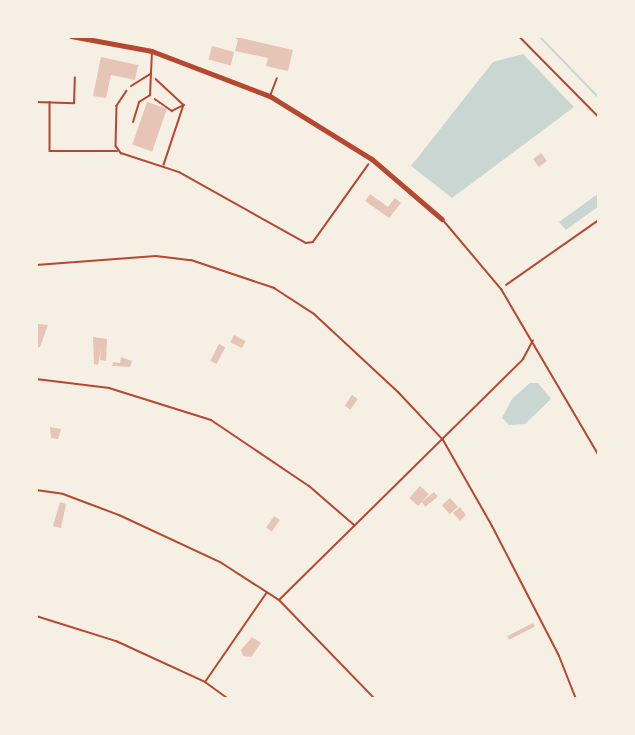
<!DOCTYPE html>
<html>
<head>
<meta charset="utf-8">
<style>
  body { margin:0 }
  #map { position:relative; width:635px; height:735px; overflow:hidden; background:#f6efe4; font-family:Poppins,sans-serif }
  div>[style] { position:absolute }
  .water>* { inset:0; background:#c9d6d2 }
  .stream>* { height:2px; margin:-1px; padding:0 1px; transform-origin:1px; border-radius:1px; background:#c9d6d2 }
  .building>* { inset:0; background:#e6c5b7; transform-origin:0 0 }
  .path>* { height:1.5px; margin:-0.75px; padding:0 0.75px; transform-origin:0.75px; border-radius:0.75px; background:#b5482f }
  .service>* { height:2px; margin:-1px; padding:0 1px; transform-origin:1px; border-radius:1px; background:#b5482f }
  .minor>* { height:4.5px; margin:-2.25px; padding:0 2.25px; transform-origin:2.25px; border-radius:2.25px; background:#b5482f }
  span { translate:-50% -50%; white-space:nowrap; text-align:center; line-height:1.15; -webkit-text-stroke:6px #f6efe4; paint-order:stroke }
  .frame { position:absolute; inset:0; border:38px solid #f6efe4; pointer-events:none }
</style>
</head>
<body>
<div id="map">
  <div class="water">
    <div style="clip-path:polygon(523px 54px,574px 107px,452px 198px,411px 166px,493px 62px)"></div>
    <div style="clip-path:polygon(599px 193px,599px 206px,566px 230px,559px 222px)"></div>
    <div style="clip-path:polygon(530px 383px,538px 383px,551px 399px,525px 424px,509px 425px,502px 418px,512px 399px)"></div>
  </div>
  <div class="stream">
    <div style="left:539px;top:36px;width:86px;rotate:45.9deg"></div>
  </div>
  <div class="building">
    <div style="clip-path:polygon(232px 36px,293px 50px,288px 71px,266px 66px,268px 58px,235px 51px,238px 40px)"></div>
    <div style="left:212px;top:46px;width:23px;height:14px;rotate:15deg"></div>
    <div style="clip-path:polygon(101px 57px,138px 65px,135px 80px,111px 75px,106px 98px,93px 96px)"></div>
    <div style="left:147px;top:102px;width:21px;height:45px;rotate:19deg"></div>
    <div style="left:541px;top:153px;width:10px;height:10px;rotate:53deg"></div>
    <div style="clip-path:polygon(370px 194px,388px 207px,395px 198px,401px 203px,389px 218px,365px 201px)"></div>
    <div style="clip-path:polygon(38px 324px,48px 325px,40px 347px,36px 347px)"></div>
    <div style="left:234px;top:335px;width:13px;height:8px;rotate:27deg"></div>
    <div style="clip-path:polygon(93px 337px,107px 339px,106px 361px,100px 360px,101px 349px,98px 365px,94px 364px)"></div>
    <div style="left:219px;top:344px;width:7px;height:19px;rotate:27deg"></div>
    <div style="clip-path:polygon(121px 357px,132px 361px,130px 367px,112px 366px,113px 362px,120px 363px)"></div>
    <div style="left:352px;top:395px;width:7px;height:13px;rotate:34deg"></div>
    <div style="clip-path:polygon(50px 427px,61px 429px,58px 439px,51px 438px)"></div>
    <div style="left:420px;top:486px;width:12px;height:16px;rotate:42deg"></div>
    <div style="left:434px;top:492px;width:6px;height:16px;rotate:51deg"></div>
    <div style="left:450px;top:498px;width:12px;height:11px;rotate:48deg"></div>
    <div style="clip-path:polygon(60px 502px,66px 504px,61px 528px,53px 526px)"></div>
    <div style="clip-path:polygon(460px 507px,466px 515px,460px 521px,453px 513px)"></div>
    <div style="left:274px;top:516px;width:7px;height:14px;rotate:34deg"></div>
    <div style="left:533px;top:623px;width:4px;height:29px;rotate:63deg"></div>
    <div style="clip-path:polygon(252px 637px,261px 643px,251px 657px,243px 656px,241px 650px)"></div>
  </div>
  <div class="path">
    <div style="left:519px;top:36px;width:114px;rotate:45.4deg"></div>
    <div style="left:156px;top:79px;width:38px;rotate:43deg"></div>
    <div style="left:184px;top:105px;width:63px;rotate:108.4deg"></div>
    <div style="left:127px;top:91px;width:18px;rotate:124deg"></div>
    <div style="left:117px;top:106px;width:40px;rotate:91.4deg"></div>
    <div style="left:116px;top:146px;width:9px;rotate:54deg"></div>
    <div style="left:121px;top:153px;width:61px;rotate:18.1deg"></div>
    <div style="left:179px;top:172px;width:145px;rotate:29.2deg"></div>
    <div style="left:306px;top:243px;width:7px;rotate:-8deg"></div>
    <div style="left:313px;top:242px;width:95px;rotate:-54.5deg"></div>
    <div style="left:155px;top:99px;width:21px;rotate:35deg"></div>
    <div style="left:172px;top:111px;width:13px;rotate:-27deg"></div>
    <div style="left:36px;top:102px;width:38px;rotate:2deg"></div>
    <div style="left:74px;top:103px;width:25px;rotate:-88deg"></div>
    <div style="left:50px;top:102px;width:49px;rotate:90deg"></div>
    <div style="left:50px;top:151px;width:67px"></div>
    <div style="left:506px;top:285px;width:113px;rotate:-35deg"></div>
  </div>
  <div class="service">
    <div style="left:131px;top:86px;width:22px;rotate:-32deg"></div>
    <div style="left:270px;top:96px;width:19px;rotate:-69deg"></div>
    <div style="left:133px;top:122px;width:21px;rotate:-73deg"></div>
    <div style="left:139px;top:102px;width:13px;rotate:-32deg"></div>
    <div style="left:150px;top:95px;width:44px;rotate:-87.4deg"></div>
    <div style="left:442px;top:219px;width:92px;rotate:49.9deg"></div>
    <div style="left:501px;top:289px;width:194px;rotate:59.6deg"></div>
    <div style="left:36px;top:265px;width:120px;rotate:-4.3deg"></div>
    <div style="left:156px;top:256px;width:35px;rotate:7deg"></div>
    <div style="left:191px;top:260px;width:88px;rotate:18.6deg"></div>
    <div style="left:274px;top:288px;width:48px;rotate:33deg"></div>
    <div style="left:314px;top:314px;width:115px;rotate:42.9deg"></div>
    <div style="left:398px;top:392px;width:66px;rotate:46.8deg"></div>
    <div style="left:443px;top:440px;width:99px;rotate:60.3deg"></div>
    <div style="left:492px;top:526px;width:146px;rotate:62.7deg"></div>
    <div style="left:559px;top:656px;width:46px;rotate:68.4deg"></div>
    <div style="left:36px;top:379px;width:74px;rotate:7deg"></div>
    <div style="left:109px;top:388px;width:107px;rotate:17.4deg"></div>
    <div style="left:211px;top:420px;width:118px;rotate:34deg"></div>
    <div style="left:309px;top:486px;width:60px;rotate:40.9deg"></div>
    <div style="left:36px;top:490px;width:27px;rotate:8deg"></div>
    <div style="left:63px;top:494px;width:60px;rotate:20.6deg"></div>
    <div style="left:119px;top:515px;width:111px;rotate:25deg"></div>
    <div style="left:220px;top:562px;width:70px;rotate:32.8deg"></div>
    <div style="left:279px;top:600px;width:138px;rotate:45.9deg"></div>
    <div style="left:279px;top:600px;width:343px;rotate:-44.6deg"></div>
    <div style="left:523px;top:359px;width:21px;rotate:-62deg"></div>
    <div style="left:36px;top:616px;width:84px;rotate:17.4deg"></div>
    <div style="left:116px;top:641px;width:98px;rotate:24.7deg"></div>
    <div style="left:205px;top:682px;width:29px;rotate:36deg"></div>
    <div style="left:205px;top:682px;width:109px;rotate:-55.4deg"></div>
  </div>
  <div class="minor">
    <div style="left:71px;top:36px;width:82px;rotate:10.5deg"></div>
    <div style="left:152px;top:51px;width:126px;rotate:20.9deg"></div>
    <div style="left:270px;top:96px;width:120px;rotate:31.7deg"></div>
    <div style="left:372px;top:159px;width:92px;rotate:40.6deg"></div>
  </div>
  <div class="frame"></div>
</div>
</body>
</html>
